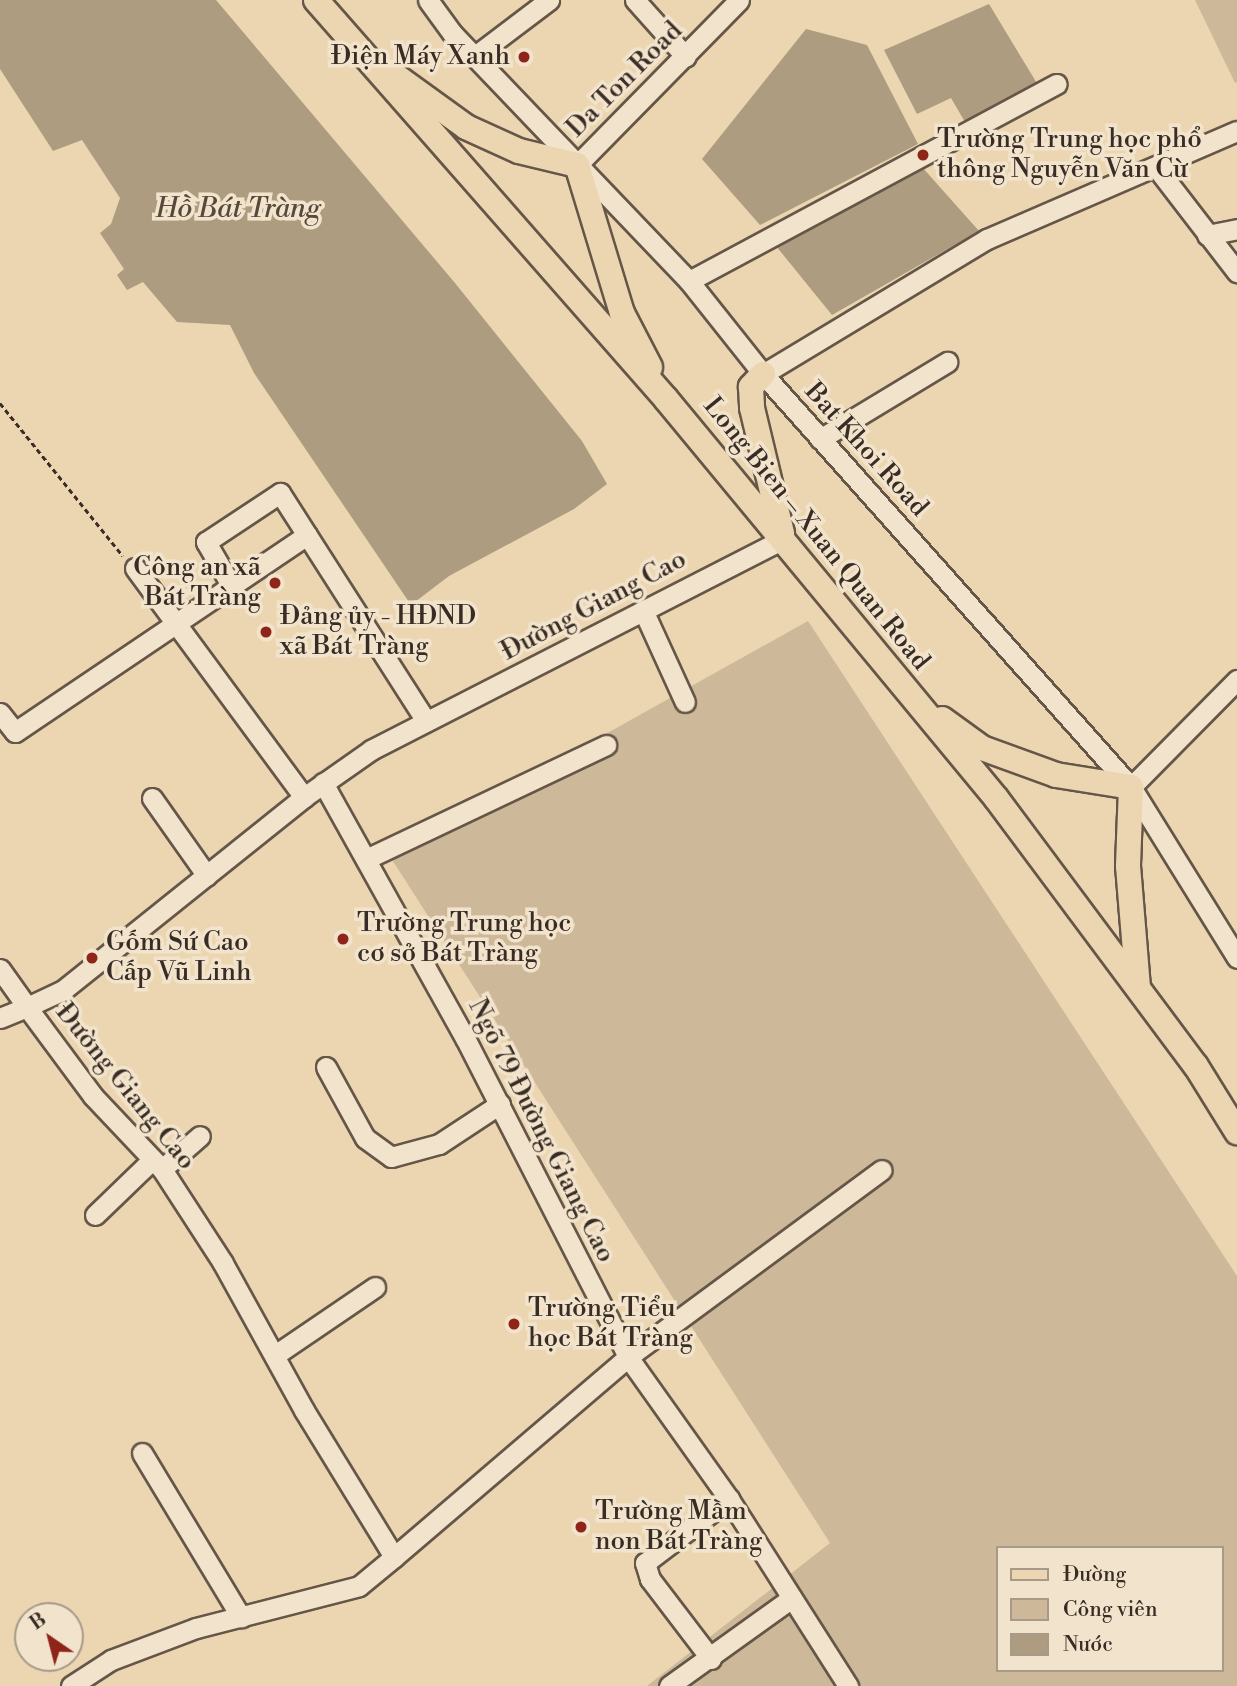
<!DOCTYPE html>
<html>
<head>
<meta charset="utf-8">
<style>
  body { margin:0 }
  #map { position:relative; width:1237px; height:1686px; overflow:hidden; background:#ebd6b1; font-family:"Libre Bodoni",serif }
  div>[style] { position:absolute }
  .green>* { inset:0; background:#cdb999 }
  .water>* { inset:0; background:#ae9c81 }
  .path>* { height:2.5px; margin-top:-1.25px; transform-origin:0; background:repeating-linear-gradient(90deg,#382c25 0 5px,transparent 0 8.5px) }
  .roads { filter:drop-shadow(2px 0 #655648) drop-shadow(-2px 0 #655648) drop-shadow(0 2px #655648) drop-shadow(0 -2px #655648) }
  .minor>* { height:19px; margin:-9.5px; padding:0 9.5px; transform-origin:9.5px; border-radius:9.5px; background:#f2e4cc }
  .major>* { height:24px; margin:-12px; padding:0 12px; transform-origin:12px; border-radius:12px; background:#ebd6b1 }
  .dots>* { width:19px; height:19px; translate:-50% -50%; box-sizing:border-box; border:4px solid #f2e4cc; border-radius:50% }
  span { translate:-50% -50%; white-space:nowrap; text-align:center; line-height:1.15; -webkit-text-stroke:7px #f2e4cc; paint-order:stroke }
  .poi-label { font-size:26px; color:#382c25 }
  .right { translate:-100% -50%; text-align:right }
  .left { translate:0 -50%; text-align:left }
  .street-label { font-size:26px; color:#382c25 }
  .water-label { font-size:28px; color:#56483c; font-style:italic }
  .legend { position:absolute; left:996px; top:1546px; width:228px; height:126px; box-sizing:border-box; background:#f2e4cc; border:2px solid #a89a89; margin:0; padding:9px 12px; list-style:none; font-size:21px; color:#382c25 }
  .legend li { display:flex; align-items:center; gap:14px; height:35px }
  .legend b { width:35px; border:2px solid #a89a89 }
  .north { position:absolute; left:14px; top:1602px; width:70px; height:70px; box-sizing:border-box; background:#f2e4cc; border:2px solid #a89a89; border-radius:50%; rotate:325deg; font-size:19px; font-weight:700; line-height:28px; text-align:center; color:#382c25 }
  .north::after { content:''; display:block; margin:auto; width:24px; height:32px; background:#8f2418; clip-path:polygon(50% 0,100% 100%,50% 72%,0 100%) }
</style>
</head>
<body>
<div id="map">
  <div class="green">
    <div style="clip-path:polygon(1195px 0,1237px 0,1237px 82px,1235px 83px)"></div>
    <div style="clip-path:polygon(evenodd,808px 621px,1237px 1276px,1237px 1686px,647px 1686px,830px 1543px,389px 855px,808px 621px,997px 1548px,1221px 1548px,1221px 1670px,997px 1670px,997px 1548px)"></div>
  </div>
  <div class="water">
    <div style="clip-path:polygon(0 0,216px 0,455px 283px,582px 441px,607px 484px,574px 509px,449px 576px,411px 605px,254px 373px,230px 325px,177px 322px,143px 282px,127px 290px,117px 275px,124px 269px,100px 233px,111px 224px,120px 198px,82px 140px,53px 151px,0 69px)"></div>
    <div style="clip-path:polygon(989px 4px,1038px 85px,965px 122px,951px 98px,917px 114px,884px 50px)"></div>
    <div style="clip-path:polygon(806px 29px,867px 45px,918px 144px,760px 225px,702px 159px)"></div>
    <div style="clip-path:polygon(922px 167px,979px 231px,832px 315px,776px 246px)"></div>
  </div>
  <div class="path">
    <div style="left:0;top:403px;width:196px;rotate:51.2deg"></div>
  </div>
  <div class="roads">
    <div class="minor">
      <div style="left:428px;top:0;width:41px;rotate:54deg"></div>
      <div style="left:452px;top:33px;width:343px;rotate:46.3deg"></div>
      <div style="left:689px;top:281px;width:119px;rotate:51.5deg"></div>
      <div style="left:763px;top:374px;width:553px;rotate:48.3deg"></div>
      <div style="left:1131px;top:787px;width:201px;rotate:58.2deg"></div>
      <div style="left:635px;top:0;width:76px;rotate:48.2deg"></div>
      <div style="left:475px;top:56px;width:93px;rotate:-37.1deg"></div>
      <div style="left:577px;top:165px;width:231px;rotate:-45.5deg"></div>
      <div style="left:1156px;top:167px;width:133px;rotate:52.4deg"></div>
      <div style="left:1207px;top:235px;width:31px;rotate:-11deg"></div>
      <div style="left:689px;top:281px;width:417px;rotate:-28.2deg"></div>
      <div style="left:763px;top:374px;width:262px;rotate:-31.1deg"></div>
      <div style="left:987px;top:239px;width:272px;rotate:-23.4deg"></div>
      <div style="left:820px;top:439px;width:149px;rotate:-31.2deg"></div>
      <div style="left:135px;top:568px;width:285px;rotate:53.6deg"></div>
      <div style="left:231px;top:585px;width:50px;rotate:-120.2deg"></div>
      <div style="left:206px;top:542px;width:89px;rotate:-33.5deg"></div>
      <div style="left:280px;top:493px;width:50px;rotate:57.3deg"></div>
      <div style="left:643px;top:610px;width:101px;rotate:65.5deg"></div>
      <div style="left:0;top:713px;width:24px;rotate:52deg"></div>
      <div style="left:15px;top:732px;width:352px;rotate:-34deg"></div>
      <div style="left:307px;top:535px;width:221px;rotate:57.4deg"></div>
      <div style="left:323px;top:783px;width:292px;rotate:60.9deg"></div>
      <div style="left:465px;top:1038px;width:358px;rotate:62.9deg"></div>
      <div style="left:628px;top:1357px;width:174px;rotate:54.6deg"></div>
      <div style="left:729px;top:1499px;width:222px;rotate:57.5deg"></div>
      <div style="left:1131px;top:787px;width:151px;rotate:-45.3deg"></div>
      <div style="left:152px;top:798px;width:95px;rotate:54.8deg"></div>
      <div style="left:366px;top:859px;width:266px;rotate:-25.4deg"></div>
      <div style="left:0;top:969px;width:47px;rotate:54.6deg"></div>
      <div style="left:27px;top:1007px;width:29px;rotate:158deg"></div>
      <div style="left:326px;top:1067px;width:81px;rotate:61.2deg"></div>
      <div style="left:365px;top:1138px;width:32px;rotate:36deg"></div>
      <div style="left:391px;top:1157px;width:50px;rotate:-15.2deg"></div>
      <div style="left:439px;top:1144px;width:73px;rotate:-33.3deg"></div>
      <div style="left:162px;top:1169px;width:50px;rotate:-41deg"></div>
      <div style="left:95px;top:1215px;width:79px;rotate:-44deg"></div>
      <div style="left:275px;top:1355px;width:121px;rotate:-34.2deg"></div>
      <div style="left:142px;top:1453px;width:192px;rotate:58.9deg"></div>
      <div style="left:394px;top:1557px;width:308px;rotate:-40.5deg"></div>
      <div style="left:628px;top:1357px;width:315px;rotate:-36.4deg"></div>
      <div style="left:711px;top:1659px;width:101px;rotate:-127.3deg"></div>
      <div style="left:650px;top:1579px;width:17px;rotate:-107deg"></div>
      <div style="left:645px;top:1563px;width:106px;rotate:-37.3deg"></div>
      <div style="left:71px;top:1686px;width:48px;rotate:-33deg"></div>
      <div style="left:111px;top:1660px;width:91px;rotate:-20.6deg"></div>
      <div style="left:196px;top:1628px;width:168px;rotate:-14.4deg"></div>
      <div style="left:359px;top:1586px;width:45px;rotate:-39.6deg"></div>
      <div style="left:394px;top:1557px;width:172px;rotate:-121.5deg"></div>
      <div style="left:304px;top:1410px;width:168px;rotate:-118.9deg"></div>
      <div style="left:223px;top:1263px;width:112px;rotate:-123deg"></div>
      <div style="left:162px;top:1169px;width:100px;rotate:-133.4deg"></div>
      <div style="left:93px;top:1096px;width:111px;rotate:-126.6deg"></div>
      <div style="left:27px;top:1007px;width:38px;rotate:-25deg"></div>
      <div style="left:62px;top:991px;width:310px;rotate:-38.7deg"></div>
      <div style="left:304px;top:797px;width:82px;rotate:-35deg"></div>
      <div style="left:371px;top:750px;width:464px;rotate:-27.1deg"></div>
      <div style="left:669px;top:1686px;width:151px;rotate:-35.6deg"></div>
    </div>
    <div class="major">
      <div style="left:316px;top:0;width:531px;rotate:48.74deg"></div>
      <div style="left:666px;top:399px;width:518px;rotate:50.41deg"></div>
      <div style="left:996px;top:798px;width:334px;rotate:53.3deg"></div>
      <div style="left:1196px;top:1066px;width:78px;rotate:58.2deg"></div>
      <div style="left:397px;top:77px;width:85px;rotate:35.9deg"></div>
      <div style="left:466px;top:127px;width:58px;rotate:24.4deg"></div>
      <div style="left:519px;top:151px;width:60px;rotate:13.6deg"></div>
      <div style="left:577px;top:165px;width:155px;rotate:73.1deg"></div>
      <div style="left:622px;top:313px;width:61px;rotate:62.6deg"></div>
      <div style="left:763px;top:374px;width:18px;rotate:133deg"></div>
      <div style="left:751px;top:387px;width:21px;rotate:87deg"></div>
      <div style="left:752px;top:408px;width:129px;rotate:76.5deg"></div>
      <div style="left:942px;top:719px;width:49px;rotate:35.9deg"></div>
      <div style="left:982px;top:748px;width:79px;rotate:20deg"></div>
      <div style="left:1056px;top:775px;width:76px;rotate:9.1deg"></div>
      <div style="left:1131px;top:787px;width:79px;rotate:92.2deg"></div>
      <div style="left:1128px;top:866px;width:121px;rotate:85.3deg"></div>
    </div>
  </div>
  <div class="dots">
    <div style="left:524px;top:57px;background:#8f2418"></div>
    <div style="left:923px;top:155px;background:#8f2418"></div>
    <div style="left:275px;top:583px;background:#8f2418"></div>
    <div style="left:266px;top:632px;background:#8f2418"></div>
    <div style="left:343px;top:939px;background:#8f2418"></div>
    <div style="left:92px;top:958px;background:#8f2418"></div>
    <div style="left:514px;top:1324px;background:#8f2418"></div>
    <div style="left:581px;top:1527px;background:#8f2418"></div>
  </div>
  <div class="poi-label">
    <span class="right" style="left:510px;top:57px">Điện Máy Xanh</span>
    <span class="left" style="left:937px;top:155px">Trường Trung học phổ<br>thông Nguyễn Văn Cừ</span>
    <span class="right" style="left:261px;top:583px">Công an xã<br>Bát Tràng</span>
    <span class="left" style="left:280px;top:632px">Đảng ủy - HĐND<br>xã Bát Tràng</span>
    <span class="left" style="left:357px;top:939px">Trường Trung học<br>cơ sở Bát Tràng</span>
    <span class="left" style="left:106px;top:958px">Gốm Sứ Cao<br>Cấp Vũ Linh</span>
    <span class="left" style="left:528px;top:1324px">Trường Tiểu<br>học Bát Tràng</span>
    <span class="left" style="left:595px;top:1527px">Trường Mầm<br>non Bát Tràng</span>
  </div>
  <div class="street-label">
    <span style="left:625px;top:80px;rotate:-45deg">Da Ton Road</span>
    <span style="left:866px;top:450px;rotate:48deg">Bat Khoi Road</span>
    <span style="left:816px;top:534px;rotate:51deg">Long Bien – Xuan Quan Road</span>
    <span style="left:594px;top:606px;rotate:-28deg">Đường Giang Cao</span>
    <span style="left:125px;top:1087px;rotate:51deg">Đường Giang Cao</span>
    <span style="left:541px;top:1131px;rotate:63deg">Ngõ 79 Đường Giang Cao</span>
  </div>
  <div class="water-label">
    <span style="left:238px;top:209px">Hồ Bát Tràng</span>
  </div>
  <ul class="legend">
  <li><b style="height:9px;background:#ebd6b1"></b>Đường</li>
  <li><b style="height:19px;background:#cdb999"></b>Công viên</li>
  <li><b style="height:19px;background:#ae9c81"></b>Nước</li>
  </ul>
  <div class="north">B</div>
</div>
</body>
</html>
